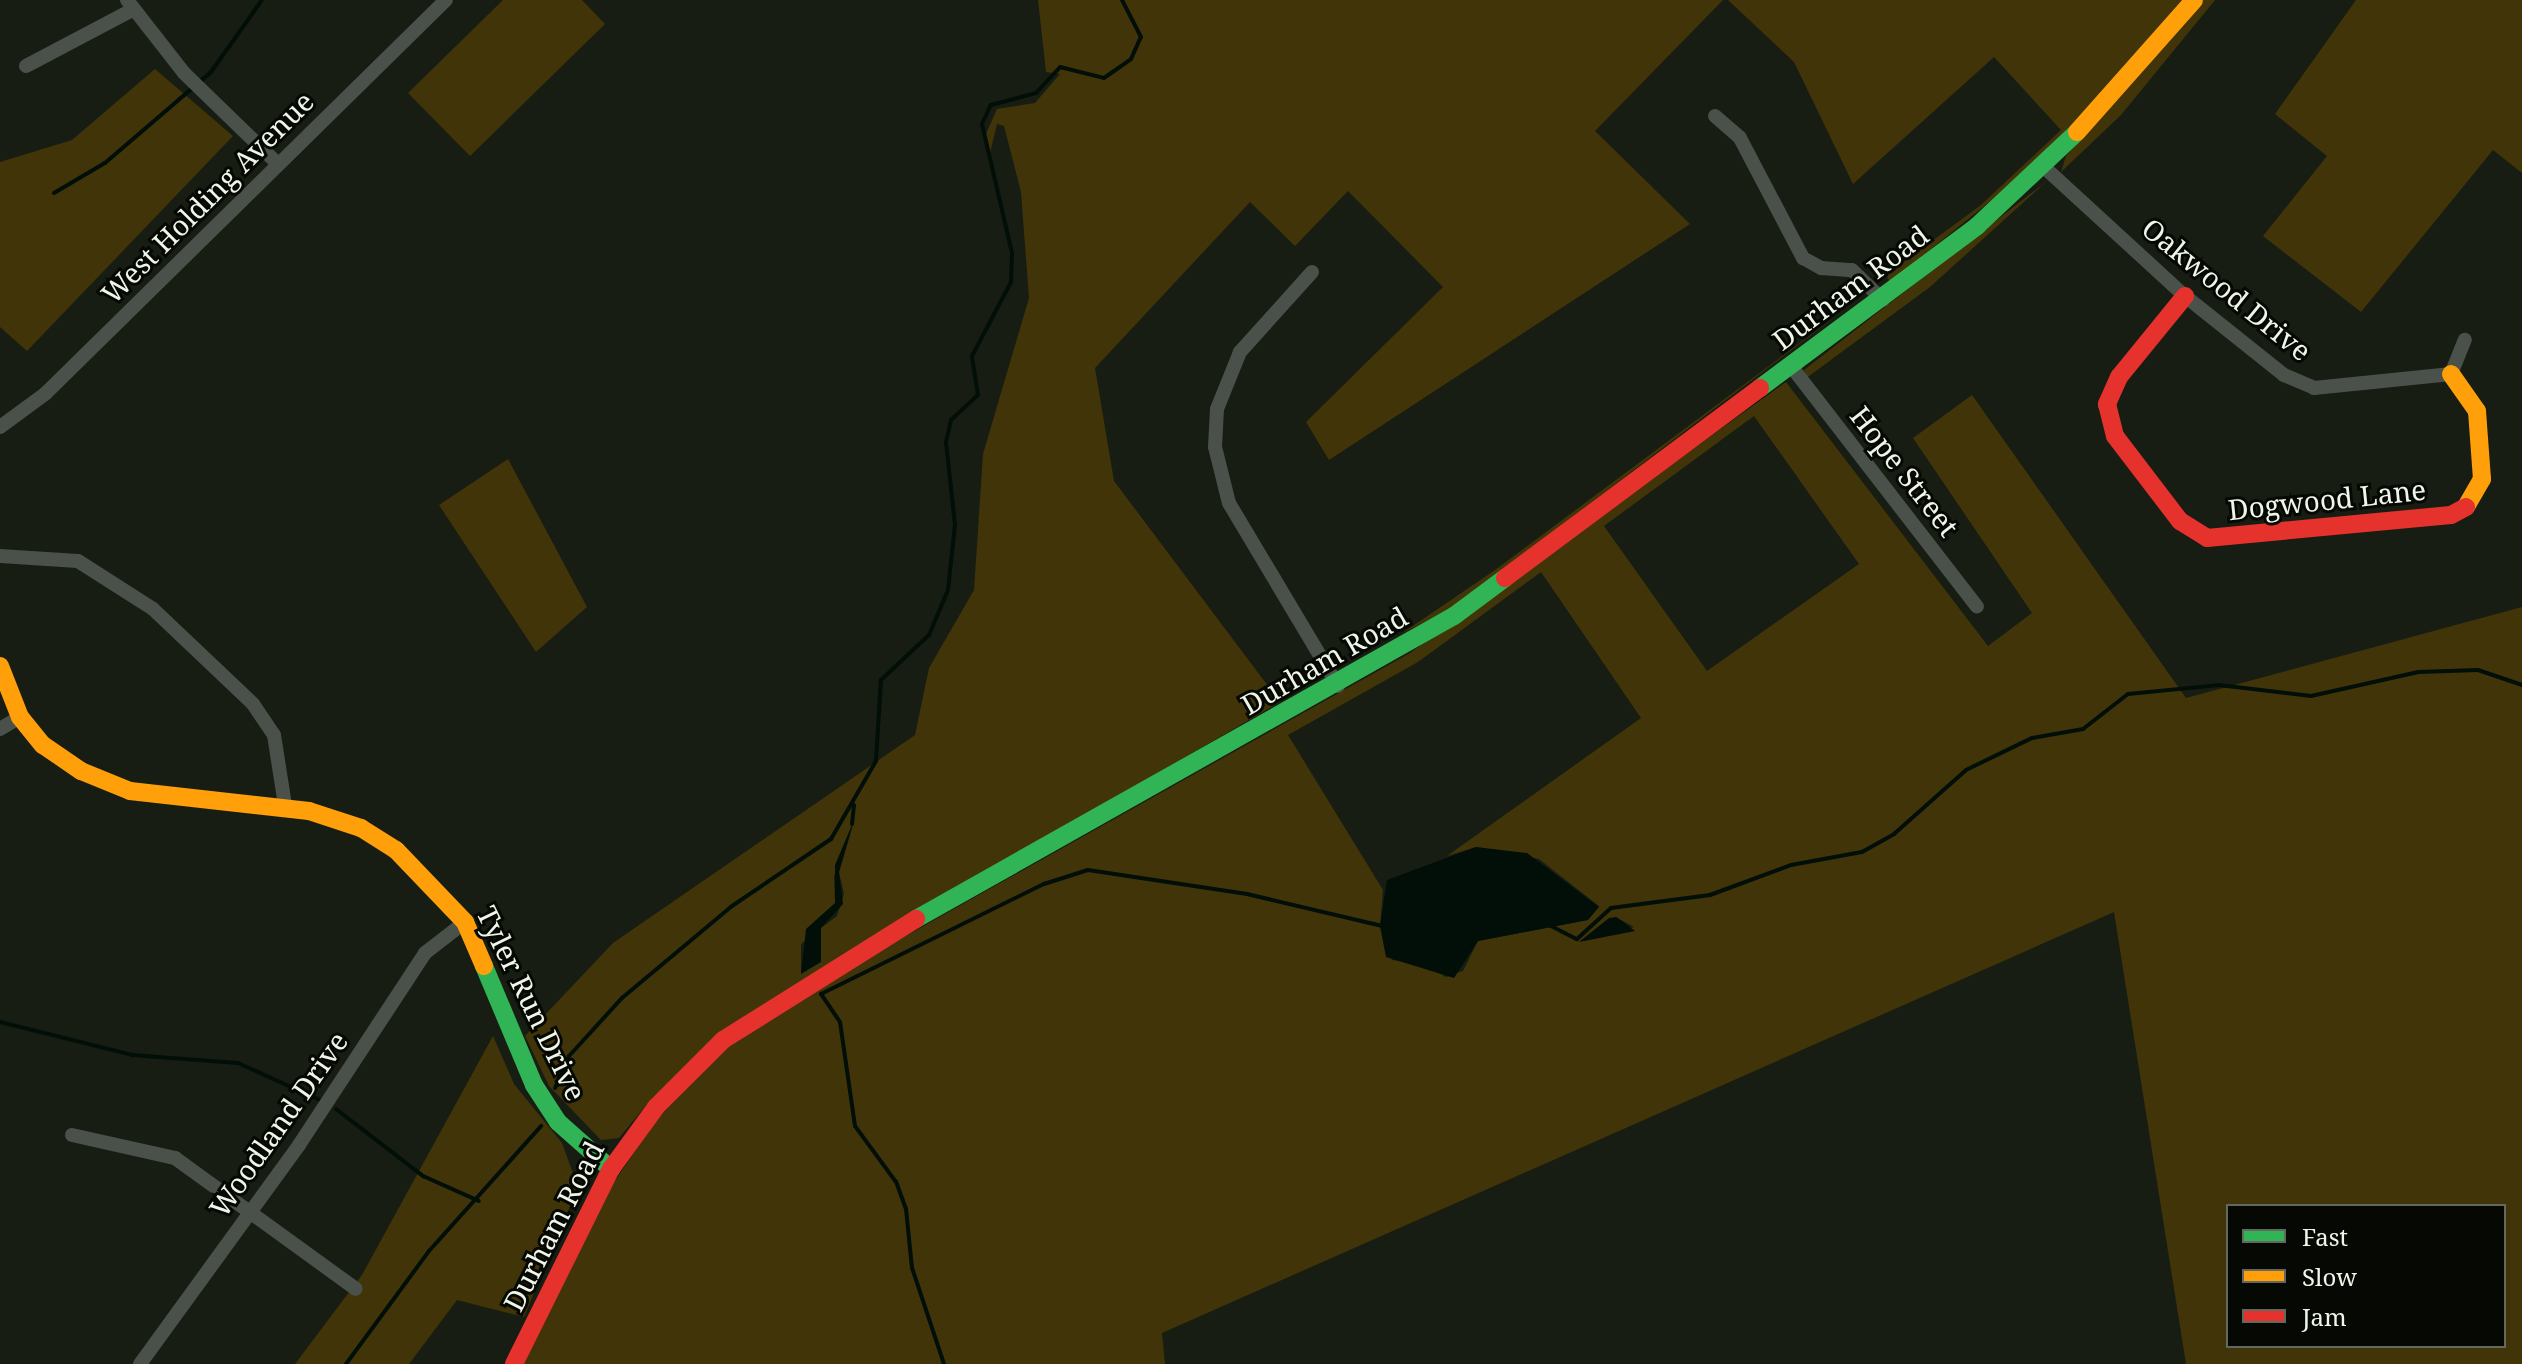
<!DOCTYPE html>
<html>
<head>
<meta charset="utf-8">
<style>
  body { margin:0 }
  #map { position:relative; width:2522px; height:1364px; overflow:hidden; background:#171d12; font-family:"Noto Serif",serif }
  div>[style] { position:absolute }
  .green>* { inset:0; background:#423409 }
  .water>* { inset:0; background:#020e08 }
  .stream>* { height:4px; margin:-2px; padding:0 2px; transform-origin:2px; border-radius:2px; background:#020e08 }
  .street>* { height:14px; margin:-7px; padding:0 7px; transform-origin:7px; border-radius:7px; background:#4a514a }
  .fast>* { height:18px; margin:-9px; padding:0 9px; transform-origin:9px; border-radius:9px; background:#30b455 }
  .slow>* { height:18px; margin:-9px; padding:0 9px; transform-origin:9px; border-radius:9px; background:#ff9f0a }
  .jam>* { height:18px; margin:-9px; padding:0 9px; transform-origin:9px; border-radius:9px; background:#e5322d }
  span { translate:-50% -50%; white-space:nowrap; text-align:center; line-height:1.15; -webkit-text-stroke:6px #060903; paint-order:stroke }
  .street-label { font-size:28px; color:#eff6e9 }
  .legend { position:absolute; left:2226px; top:1204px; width:280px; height:144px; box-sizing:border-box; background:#060903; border:2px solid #63685f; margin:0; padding:10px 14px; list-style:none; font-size:24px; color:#eff6e9 }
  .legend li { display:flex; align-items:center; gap:16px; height:40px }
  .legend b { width:40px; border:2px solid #63685f }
</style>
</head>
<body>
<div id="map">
  <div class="green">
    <div style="clip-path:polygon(503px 0,582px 0,605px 24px,470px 156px,408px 93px)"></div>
    <div style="clip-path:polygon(evenodd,1038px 0,1723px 0,1595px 131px,1690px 224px,1329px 460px,1306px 422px,1443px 287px,1348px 191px,1295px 246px,1250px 202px,1095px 368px,1114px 481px,1280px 702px,889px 929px,653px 1097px,619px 1138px,601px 1140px,549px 1086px,525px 1036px,613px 943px,915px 735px,929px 668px,974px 590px,983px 454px,1029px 298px,1021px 192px,1004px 126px,997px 124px,990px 153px,986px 134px,997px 109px,1035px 103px,1060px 74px,1046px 72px,1038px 0,854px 822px,839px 872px,844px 894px,837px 916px,821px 928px,819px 958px,801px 973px,801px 945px,835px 903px,834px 876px,854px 822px)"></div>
    <div style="clip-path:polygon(1728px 0,2186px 0,2049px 154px,1890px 282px,1886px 275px,1981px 205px,2061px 130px,1994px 57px,1853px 184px,1794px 62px)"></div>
    <div style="clip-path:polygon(2202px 0,2215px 0,2121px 115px,2061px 172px,2066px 156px)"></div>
    <div style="clip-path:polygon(2356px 0,2522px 0,2522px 173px,2493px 150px,2361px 312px,2263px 236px,2327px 156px,2275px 114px)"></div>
    <div style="clip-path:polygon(155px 69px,233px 136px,27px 351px,0 327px,0 162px,72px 140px)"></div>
    <div style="clip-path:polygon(2047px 181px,1930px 287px,1805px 379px,1804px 370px)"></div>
    <div style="clip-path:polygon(1856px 301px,1455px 606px,1401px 634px,1495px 570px)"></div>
    <div style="clip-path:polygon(evenodd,1786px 382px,1988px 646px,2032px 613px,1913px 438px,1972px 395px,2186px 698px,2522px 607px,2522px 1364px,2186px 1364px,2114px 912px,1162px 1333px,1165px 1364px,522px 1364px,610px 1188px,658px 1118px,728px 1046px,831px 978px,1410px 653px,1786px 382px,1754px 416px,1859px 564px,1707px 671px,1604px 526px,1754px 416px,1786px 382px,1541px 572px,1641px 718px,1447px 856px,1476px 847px,1539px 859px,1599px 906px,1587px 920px,1478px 941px,1463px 971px,1446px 977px,1423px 964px,1392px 960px,1380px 926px,1383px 890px,1288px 735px,1418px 662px,1541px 572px,1786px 382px,1616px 917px,1634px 927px,1581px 941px,1589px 938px,1616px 917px,1786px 382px,2228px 1206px,2504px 1206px,2504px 1346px,2228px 1346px,2228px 1206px)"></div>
    <div style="clip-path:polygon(508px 459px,587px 607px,536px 652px,439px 505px)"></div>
    <div style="clip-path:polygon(493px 1036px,514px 1084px,562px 1143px,578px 1187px,524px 1317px,457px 1300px,409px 1364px,295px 1364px,362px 1275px)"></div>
  </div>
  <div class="water">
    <div style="clip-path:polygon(854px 820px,839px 872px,843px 904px,821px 928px,821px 962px,801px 974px,806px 929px,835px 903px,835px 865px)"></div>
    <div style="clip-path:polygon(1476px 847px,1527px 853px,1599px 907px,1588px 920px,1478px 941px,1454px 978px,1386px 957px,1380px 926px,1387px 880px)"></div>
    <div style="clip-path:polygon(1616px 917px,1635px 931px,1579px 942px,1609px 918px)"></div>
  </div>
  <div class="stream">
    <div style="left:54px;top:193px;width:59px;rotate:-30.5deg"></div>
    <div style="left:105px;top:163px;width:140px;rotate:-40.6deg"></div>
    <div style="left:211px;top:72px;width:88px;rotate:-54.7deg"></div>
    <div style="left:852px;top:824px;width:19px;rotate:-84deg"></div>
    <div style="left:1551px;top:926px;width:29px;rotate:27deg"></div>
    <div style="left:1577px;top:939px;width:46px;rotate:-42.4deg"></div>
    <div style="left:1611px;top:908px;width:100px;rotate:-7.5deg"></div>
    <div style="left:1710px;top:895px;width:86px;rotate:-20.3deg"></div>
    <div style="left:1791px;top:865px;width:72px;rotate:-10.4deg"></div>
    <div style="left:1862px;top:852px;width:37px;rotate:-29deg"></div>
    <div style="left:1894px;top:834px;width:96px;rotate:-41.6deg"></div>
    <div style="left:1966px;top:770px;width:73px;rotate:-25.9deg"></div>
    <div style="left:2032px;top:738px;width:52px;rotate:-10deg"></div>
    <div style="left:2083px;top:729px;width:57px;rotate:-37.9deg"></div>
    <div style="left:2128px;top:694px;width:91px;rotate:-5.6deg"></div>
    <div style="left:2219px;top:685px;width:93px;rotate:6.8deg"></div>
    <div style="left:2311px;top:696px;width:110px;rotate:-12.6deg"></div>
    <div style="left:2418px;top:672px;width:60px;rotate:-1.9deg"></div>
    <div style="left:2478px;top:670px;width:46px;rotate:18.8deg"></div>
    <div style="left:0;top:1022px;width:136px;rotate:14deg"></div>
    <div style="left:132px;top:1055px;width:106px;rotate:4.3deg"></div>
    <div style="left:238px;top:1063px;width:90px;rotate:24.3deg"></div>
    <div style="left:555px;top:1088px;width:35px;rotate:-66deg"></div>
    <div style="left:569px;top:1056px;width:79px;rotate:-47.6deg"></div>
    <div style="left:622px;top:998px;width:143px;rotate:-39.9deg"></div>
    <div style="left:732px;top:906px;width:120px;rotate:-34.1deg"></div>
    <div style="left:831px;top:839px;width:90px;rotate:-60deg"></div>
    <div style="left:876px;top:761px;width:81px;rotate:-86.5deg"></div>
    <div style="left:881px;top:680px;width:66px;rotate:-43.2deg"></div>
    <div style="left:929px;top:635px;width:49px;rotate:-67.1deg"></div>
    <div style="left:948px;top:590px;width:65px;rotate:-83.9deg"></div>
    <div style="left:955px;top:525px;width:83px;rotate:-96.2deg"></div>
    <div style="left:946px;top:442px;width:23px;rotate:-77deg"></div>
    <div style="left:951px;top:420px;width:37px;rotate:-43deg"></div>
    <div style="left:978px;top:395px;width:39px;rotate:-99deg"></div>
    <div style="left:972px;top:356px;width:84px;rotate:-62.2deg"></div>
    <div style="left:1011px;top:282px;width:29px;rotate:-88deg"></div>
    <div style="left:1012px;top:253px;width:132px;rotate:-103.1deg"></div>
    <div style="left:982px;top:124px;width:21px;rotate:-65deg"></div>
    <div style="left:991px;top:105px;width:47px;rotate:-14.9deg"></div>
    <div style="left:1036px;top:93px;width:35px;rotate:-47deg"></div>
    <div style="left:1060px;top:67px;width:45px;rotate:14deg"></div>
    <div style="left:1104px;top:78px;width:33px;rotate:-35deg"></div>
    <div style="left:1131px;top:59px;width:24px;rotate:-66deg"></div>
    <div style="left:1141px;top:37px;width:42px;rotate:-117.2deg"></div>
    <div style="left:336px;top:1109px;width:110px;rotate:37.6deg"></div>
    <div style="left:423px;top:1176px;width:61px;rotate:24.1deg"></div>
    <div style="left:346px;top:1364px;width:140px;rotate:-53.7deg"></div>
    <div style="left:429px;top:1251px;width:168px;rotate:-48.1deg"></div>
    <div style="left:944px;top:1364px;width:101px;rotate:-108.4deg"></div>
    <div style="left:912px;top:1268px;width:59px;rotate:-95.8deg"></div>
    <div style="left:906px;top:1209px;width:29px;rotate:-110deg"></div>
    <div style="left:896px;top:1182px;width:69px;rotate:-126.2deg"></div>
    <div style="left:855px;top:1126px;width:105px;rotate:-98.2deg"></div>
    <div style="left:840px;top:1022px;width:34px;rotate:-124deg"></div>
    <div style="left:821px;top:994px;width:249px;rotate:-26.3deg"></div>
    <div style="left:1044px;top:884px;width:46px;rotate:-17.7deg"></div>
    <div style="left:1088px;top:870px;width:161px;rotate:8.6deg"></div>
    <div style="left:1247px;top:894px;width:139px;rotate:13.3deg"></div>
  </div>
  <div class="street">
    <div style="left:127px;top:0;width:93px;rotate:52deg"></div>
    <div style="left:184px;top:73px;width:129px;rotate:44.1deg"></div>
    <div style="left:26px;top:66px;width:120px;rotate:-27.8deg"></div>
    <div style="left:1715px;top:116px;width:33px;rotate:41deg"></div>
    <div style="left:1740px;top:138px;width:136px;rotate:62.3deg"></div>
    <div style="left:1803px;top:258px;width:21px;rotate:29deg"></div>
    <div style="left:1821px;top:268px;width:31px;rotate:4deg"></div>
    <div style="left:1852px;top:270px;width:43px;rotate:44.1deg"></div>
    <div style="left:2044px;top:167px;width:191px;rotate:42.5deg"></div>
    <div style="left:2185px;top:296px;width:127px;rotate:38.6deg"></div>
    <div style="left:2284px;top:375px;width:33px;rotate:23deg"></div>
    <div style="left:2314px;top:388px;width:138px;rotate:-5.8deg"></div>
    <div style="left:2451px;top:374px;width:37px;rotate:-68deg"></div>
    <div style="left:1312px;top:272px;width:108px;rotate:132deg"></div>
    <div style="left:1240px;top:352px;width:61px;rotate:112deg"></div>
    <div style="left:1217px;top:409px;width:38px;rotate:93deg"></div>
    <div style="left:1215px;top:447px;width:58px;rotate:76deg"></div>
    <div style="left:1229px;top:503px;width:213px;rotate:59.2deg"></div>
    <div style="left:1791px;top:366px;width:304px;rotate:52.3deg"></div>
    <div style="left:0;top:427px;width:56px;rotate:-36.3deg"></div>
    <div style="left:45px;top:394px;width:562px;rotate:-44.5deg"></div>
    <div style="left:0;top:556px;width:78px;rotate:3.7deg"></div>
    <div style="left:78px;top:561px;width:89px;rotate:32.6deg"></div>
    <div style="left:153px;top:609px;width:138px;rotate:43.5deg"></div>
    <div style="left:253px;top:704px;width:37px;rotate:56deg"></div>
    <div style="left:274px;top:735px;width:71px;rotate:81.1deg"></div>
    <div style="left:0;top:729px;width:23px;rotate:-31deg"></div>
    <div style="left:72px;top:1135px;width:106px;rotate:12.6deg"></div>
    <div style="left:175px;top:1158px;width:223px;rotate:35.9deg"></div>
    <div style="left:140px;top:1364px;width:271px;rotate:-54deg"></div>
    <div style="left:299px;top:1145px;width:230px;rotate:-56.7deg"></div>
    <div style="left:425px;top:953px;width:51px;rotate:-37.8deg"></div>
  </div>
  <div class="fast">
    <div style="left:1760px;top:388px;width:271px;rotate:-36.7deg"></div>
    <div style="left:1977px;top:226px;width:137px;rotate:-43.2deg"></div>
    <div style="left:916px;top:919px;width:617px;rotate:-29.39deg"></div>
    <div style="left:1454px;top:616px;width:64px;rotate:-36.7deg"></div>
    <div style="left:484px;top:966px;width:129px;rotate:67.2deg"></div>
    <div style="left:534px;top:1085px;width:44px;rotate:57deg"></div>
    <div style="left:558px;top:1122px;width:71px;rotate:41.6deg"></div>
  </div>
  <div class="slow">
    <div style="left:2077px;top:132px;width:176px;rotate:-48.4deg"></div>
    <div style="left:2451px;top:374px;width:45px;rotate:54.9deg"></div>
    <div style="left:2477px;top:411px;width:68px;rotate:85.8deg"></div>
    <div style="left:2482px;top:479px;width:32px;rotate:120deg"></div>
    <div style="left:0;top:666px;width:55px;rotate:68.6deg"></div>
    <div style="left:20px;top:717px;width:36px;rotate:51deg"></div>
    <div style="left:43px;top:745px;width:46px;rotate:34.4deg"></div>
    <div style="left:81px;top:771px;width:53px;rotate:22.2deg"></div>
    <div style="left:130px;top:791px;width:180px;rotate:6.4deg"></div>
    <div style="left:309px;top:811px;width:55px;rotate:18.1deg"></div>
    <div style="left:361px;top:828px;width:41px;rotate:32.2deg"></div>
    <div style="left:396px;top:850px;width:100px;rotate:46.2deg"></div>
    <div style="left:465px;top:922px;width:48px;rotate:66.6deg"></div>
  </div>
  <div class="jam">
    <div style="left:2185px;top:296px;width:104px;rotate:129.2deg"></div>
    <div style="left:2119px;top:377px;width:30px;rotate:114deg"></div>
    <div style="left:2107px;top:404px;width:33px;rotate:76deg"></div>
    <div style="left:2115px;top:436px;width:107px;rotate:52.6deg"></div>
    <div style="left:2180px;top:521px;width:32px;rotate:32deg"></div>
    <div style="left:2207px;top:538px;width:245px;rotate:-5.4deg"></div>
    <div style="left:2451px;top:515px;width:17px;rotate:-28deg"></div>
    <div style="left:1505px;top:578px;width:318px;rotate:-36.7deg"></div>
    <div style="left:514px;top:1364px;width:218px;rotate:-63.6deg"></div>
    <div style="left:611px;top:1169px;width:77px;rotate:-54deg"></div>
    <div style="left:656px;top:1107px;width:95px;rotate:-45deg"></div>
    <div style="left:723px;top:1040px;width:228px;rotate:-32.1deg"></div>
  </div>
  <div class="street-label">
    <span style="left:207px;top:197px;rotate:-45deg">West Holding Avenue</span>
    <span style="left:1850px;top:287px;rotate:-37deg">Durham Road</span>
    <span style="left:2227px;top:289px;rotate:39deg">Oakwood Drive</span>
    <span style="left:1905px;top:471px;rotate:52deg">Hope Street</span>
    <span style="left:2327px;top:499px;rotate:-6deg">Dogwood Lane</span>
    <span style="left:1324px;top:660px;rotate:-30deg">Durham Road</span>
    <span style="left:532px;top:1003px;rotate:64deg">Tyler Run Drive</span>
    <span style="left:278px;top:1124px;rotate:-55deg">Woodland Drive</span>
    <span style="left:553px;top:1226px;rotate:-63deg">Durham Road</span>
  </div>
  <ul class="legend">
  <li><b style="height:10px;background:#30b455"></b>Fast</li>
  <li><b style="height:10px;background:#ff9f0a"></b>Slow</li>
  <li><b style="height:10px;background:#e5322d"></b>Jam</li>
  </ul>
</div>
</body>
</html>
